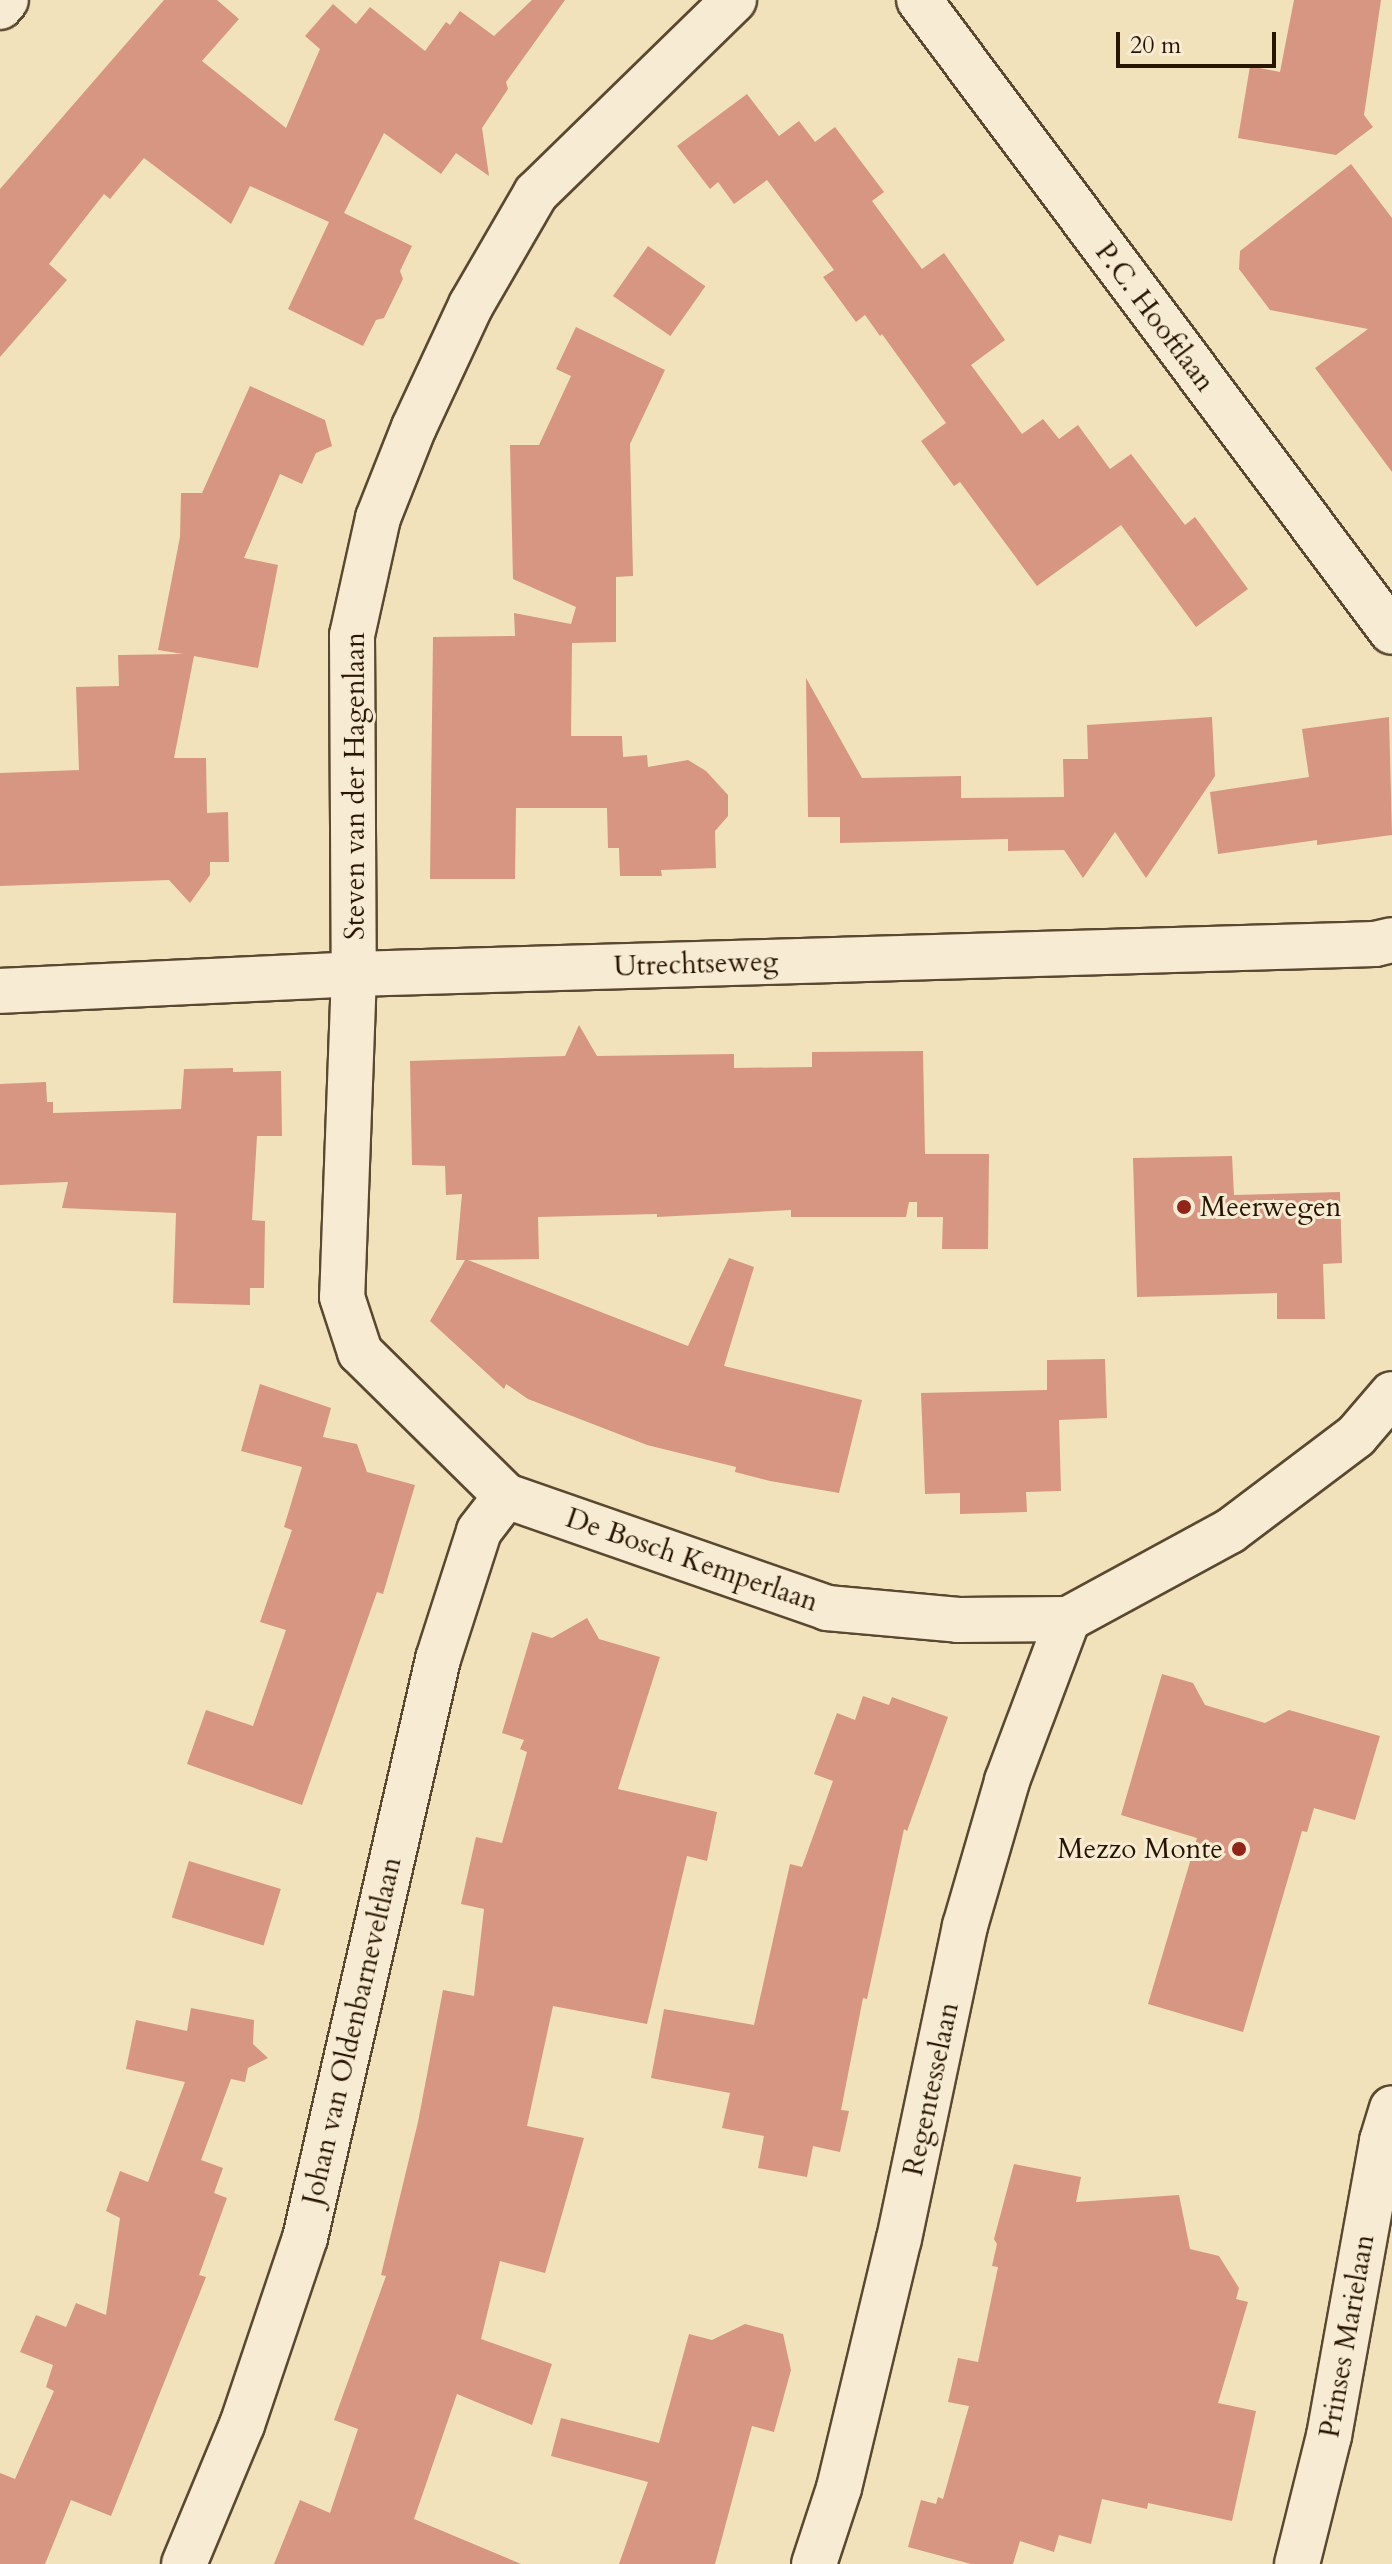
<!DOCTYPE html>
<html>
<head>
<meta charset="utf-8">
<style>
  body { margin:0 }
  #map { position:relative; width:1392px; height:2564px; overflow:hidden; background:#f2e2bc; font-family:Cardo,serif }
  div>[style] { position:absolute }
  .building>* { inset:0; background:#d69681; transform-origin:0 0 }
  .roads { filter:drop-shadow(2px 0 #5a4830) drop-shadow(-2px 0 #5a4830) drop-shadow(0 2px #5a4830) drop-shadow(0 -2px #5a4830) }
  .minor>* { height:44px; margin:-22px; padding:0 22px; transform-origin:22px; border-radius:22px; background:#f7ecd3 }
  .dots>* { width:22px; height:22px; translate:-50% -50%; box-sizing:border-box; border:4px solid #f7ecd3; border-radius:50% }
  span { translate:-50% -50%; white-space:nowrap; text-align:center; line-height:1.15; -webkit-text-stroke:6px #f7ecd3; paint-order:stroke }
  .street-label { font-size:28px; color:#281501 }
  .poi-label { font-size:28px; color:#281501 }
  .left { translate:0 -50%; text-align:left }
  .right { translate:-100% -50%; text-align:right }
  .scale { position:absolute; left:1116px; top:32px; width:160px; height:36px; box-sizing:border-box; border:4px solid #281501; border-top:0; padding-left:10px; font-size:24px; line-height:28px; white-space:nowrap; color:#281501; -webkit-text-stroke:6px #f7ecd3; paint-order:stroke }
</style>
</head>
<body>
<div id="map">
  <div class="building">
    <div style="clip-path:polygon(164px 0,217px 0,239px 19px,202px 61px,286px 128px,320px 49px,305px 36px,333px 4px,356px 24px,370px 7px,425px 51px,446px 22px,450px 25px,460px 11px,494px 36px,532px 0,565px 0,506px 82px,508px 89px,482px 128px,489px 176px,456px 153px,441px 174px,384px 133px,344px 213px,412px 246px,400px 271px,403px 279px,384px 318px,376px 320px,363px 346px,288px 309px,329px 222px,250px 186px,231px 224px,144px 158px,110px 199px,104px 194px,49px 264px,67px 280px,0 357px,0 189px)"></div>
    <div style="clip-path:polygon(1294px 0,1381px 0,1364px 115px,1373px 127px,1336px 155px,1238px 138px,1250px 66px,1280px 72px)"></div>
    <div style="clip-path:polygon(747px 94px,779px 136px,799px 121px,815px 142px,835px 127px,884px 192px,872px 201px,922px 269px,944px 253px,1005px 340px,971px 365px,1022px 434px,1043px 419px,1059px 439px,1078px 425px,1110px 469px,1131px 454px,1185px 525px,1195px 517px,1248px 589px,1196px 627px,1121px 525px,1037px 586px,960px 482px,954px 486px,921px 441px,946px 423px,882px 334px,880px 336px,865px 315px,856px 322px,823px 277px,834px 270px,767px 180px,734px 204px,718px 182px,710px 189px,677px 146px)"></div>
    <div style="clip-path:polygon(1351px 164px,1392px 218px,1392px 472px,1315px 368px,1368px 329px,1270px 310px,1239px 269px,1240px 251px)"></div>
    <div style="left:648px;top:246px;width:70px;height:61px;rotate:35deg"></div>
    <div style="clip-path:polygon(576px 327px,665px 370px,630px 444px,633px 576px,616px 577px,616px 642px,572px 643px,571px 736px,622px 736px,623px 757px,647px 755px,648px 767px,688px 760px,706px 771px,728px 795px,728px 816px,715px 831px,716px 868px,661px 870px,662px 876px,620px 876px,619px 848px,608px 848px,607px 808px,516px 808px,515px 879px,430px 879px,433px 637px,515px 636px,514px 613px,571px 624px,576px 607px,513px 579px,510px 445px,539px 445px,571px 376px,556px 369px)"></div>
    <div style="clip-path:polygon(250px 386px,325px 420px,332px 446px,316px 453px,302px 484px,280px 474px,244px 558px,278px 565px,258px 668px,194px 656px,174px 758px,206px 758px,207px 813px,228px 812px,229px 862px,210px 862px,210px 875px,190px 903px,169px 880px,0 886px,0 773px,79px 770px,76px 687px,119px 686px,118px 655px,183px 654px,158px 650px,180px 537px,181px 493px,202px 493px)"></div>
    <div style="clip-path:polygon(806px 678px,862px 778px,961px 776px,961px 798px,1064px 797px,1063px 759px,1088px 759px,1087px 725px,1212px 717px,1215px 776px,1146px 878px,1115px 832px,1083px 878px,1064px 850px,1008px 851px,1008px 839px,840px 843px,840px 817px,808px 817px)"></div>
    <div style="clip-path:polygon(1389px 717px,1392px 835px,1317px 845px,1317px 840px,1218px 854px,1210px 792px,1309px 777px,1302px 729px)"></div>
    <div style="clip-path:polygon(579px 1025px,597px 1056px,734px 1054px,734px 1068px,812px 1067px,812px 1052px,923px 1051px,925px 1154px,989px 1154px,988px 1249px,942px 1249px,943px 1217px,917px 1217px,917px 1202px,909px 1202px,906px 1217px,791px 1217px,791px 1210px,657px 1217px,657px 1214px,538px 1217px,539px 1259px,468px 1260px,688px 1346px,729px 1258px,754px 1267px,724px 1366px,862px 1400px,839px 1493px,770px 1481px,735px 1472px,736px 1467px,647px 1445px,528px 1399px,506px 1384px,504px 1389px,430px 1321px,465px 1260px,456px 1260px,462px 1194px,446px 1195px,445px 1166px,412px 1165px,410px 1061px,565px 1056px)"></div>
    <div style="clip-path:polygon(233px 1068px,233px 1072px,281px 1071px,282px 1136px,257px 1136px,252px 1220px,265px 1221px,264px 1288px,250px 1288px,250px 1305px,173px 1303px,176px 1213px,62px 1208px,68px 1182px,0 1185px,0 1084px,46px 1082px,47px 1102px,53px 1102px,53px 1113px,181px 1109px,184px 1069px)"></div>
    <div style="clip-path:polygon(1232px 1156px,1234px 1195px,1340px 1192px,1342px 1263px,1323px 1264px,1325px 1319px,1277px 1319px,1277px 1293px,1137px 1297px,1133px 1158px)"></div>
    <div style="clip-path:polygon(1105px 1359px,1107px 1418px,1059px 1420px,1061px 1491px,1026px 1492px,1027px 1512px,960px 1514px,960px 1493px,925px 1494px,921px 1393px,1047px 1390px,1047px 1360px)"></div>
    <div style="clip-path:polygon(260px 1384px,331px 1408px,323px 1437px,357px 1444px,367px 1472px,415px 1485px,383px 1594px,377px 1592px,302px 1805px,187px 1764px,206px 1710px,253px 1726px,286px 1630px,260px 1622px,292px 1530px,284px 1527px,302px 1467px,241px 1451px)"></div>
    <div style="clip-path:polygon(587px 1618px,599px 1639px,660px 1657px,618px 1789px,717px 1812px,707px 1861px,687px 1856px,647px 2024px,553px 2006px,527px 2126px,584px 2138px,545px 2273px,500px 2261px,481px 2339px,552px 2364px,532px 2425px,457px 2394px,414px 2519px,521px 2564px,274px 2564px,300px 2500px,330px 2513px,358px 2429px,334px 2420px,386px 2276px,381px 2275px,418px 2122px,443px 1990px,474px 1996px,484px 1909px,461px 1904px,476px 1837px,502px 1843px,527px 1752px,520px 1749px,524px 1740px,502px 1733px,532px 1632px,552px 1638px)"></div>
    <div style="clip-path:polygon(1162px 1674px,1193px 1683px,1205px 1705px,1265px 1723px,1289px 1710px,1380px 1736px,1355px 1820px,1314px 1808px,1307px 1832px,1302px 1831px,1243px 2032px,1148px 2004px,1197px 1838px,1121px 1815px)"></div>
    <div style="clip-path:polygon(863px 1696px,889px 1705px,892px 1697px,948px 1717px,907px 1831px,904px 1829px,867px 1999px,863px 1998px,841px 2110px,849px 2111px,840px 2152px,813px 2146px,807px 2177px,758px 2168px,764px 2136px,722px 2128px,730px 2093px,651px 2078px,664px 2009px,754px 2025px,790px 1864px,802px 1867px,833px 1781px,814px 1774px,837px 1713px,855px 1720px)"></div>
    <div style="left:189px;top:1861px;width:96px;height:59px;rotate:17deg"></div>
    <div style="clip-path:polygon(191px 2008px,254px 2020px,253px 2044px,268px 2058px,248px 2068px,245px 2082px,231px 2079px,201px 2160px,223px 2168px,214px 2193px,227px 2198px,199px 2275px,206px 2277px,111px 2516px,71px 2500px,45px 2564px,0 2564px,0 2473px,15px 2479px,54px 2391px,46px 2387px,53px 2365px,20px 2352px,36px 2315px,66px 2327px,76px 2303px,106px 2315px,120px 2218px,106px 2211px,120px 2171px,148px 2182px,185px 2082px,126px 2069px,136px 2020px,187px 2031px)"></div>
    <div style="clip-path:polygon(1014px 2164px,1081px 2177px,1076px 2202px,1179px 2195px,1190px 2249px,1219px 2256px,1239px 2288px,1236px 2299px,1248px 2302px,1218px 2403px,1256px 2411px,1232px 2521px,1148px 2503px,1147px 2509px,1102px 2499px,1091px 2544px,1059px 2535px,1054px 2552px,1020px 2541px,1013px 2564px,971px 2564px,908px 2547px,921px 2500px,936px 2504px,938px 2497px,943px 2499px,969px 2406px,948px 2402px,958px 2358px,978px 2362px,998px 2267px,992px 2266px,997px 2244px,994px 2239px)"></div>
    <div style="clip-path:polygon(745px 2324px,783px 2334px,791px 2370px,774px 2432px,752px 2426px,715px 2564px,619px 2564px,648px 2482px,551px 2456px,561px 2418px,659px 2443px,689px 2334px,712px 2340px)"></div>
  </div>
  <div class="roads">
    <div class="minor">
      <div style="left:734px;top:0;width:277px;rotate:135.7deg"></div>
      <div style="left:536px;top:193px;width:129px;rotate:120.1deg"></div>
      <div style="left:471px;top:305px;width:135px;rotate:115deg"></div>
      <div style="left:414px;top:427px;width:98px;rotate:111.6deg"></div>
      <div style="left:378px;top:518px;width:120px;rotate:102.5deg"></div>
      <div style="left:352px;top:635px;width:339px;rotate:89.7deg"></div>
      <div style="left:354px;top:974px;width:323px;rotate:92.1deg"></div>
      <div style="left:342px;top:1297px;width:58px;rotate:71.9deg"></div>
      <div style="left:360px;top:1352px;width:205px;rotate:44.6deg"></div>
      <div style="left:506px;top:1496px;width:340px;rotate:19.2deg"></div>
      <div style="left:827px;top:1608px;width:132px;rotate:5.2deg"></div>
      <div style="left:958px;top:1620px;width:110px;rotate:-0.5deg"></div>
      <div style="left:1068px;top:1619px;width:184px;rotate:-28.5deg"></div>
      <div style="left:1230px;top:1531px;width:158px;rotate:-37deg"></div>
      <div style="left:1356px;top:1436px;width:55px;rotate:-49.4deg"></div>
      <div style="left:919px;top:0;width:789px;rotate:53.19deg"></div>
      <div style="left:0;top:7px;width:9px;rotate:-49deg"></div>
      <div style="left:0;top:991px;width:354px;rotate:-2.7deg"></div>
      <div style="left:354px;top:974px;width:1021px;rotate:-1.68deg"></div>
      <div style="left:1375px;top:944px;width:17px;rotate:-13deg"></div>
      <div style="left:184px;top:2564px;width:151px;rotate:-67.4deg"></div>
      <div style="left:242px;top:2425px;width:197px;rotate:-71.4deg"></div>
      <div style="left:305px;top:2238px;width:594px;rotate:-77.06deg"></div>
      <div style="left:438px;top:1659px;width:134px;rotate:-72.2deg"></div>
      <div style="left:479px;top:1531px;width:44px;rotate:-52.4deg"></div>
      <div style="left:814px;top:2564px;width:80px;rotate:-71.8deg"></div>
      <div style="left:839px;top:2488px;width:256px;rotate:-76.5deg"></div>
      <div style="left:899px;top:2239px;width:320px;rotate:-78.1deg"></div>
      <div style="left:965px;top:1926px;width:151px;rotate:-73.8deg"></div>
      <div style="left:1007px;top:1781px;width:173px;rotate:-69.4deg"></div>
      <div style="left:1297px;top:2564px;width:132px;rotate:-76deg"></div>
      <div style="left:1329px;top:2436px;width:300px;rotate:-79.8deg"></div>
      <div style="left:1382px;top:2141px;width:34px;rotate:-73deg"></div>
    </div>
  </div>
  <div class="dots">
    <div style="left:1184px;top:1207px;background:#8f2418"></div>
    <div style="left:1239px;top:1849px;background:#8f2418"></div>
  </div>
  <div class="street-label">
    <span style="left:1155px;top:317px;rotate:53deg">P.C. Hooftlaan</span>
    <span style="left:355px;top:786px;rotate:-90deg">Steven van der Hagenlaan</span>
    <span style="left:696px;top:964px;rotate:-2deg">Utrechtseweg</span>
    <span style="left:692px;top:1560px;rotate:19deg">De Bosch Kemperlaan</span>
    <span style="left:352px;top:2031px;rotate:-77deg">Johan van Oldenbarneveltlaan</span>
    <span style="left:931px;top:2089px;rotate:-78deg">Regentesselaan</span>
    <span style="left:1347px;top:2336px;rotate:-80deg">Prinses Marielaan</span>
  </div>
  <div class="poi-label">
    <span class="left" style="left:1200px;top:1207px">Meerwegen</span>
    <span class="right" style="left:1223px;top:1849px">Mezzo Monte</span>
  </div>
  <div class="scale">20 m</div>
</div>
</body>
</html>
